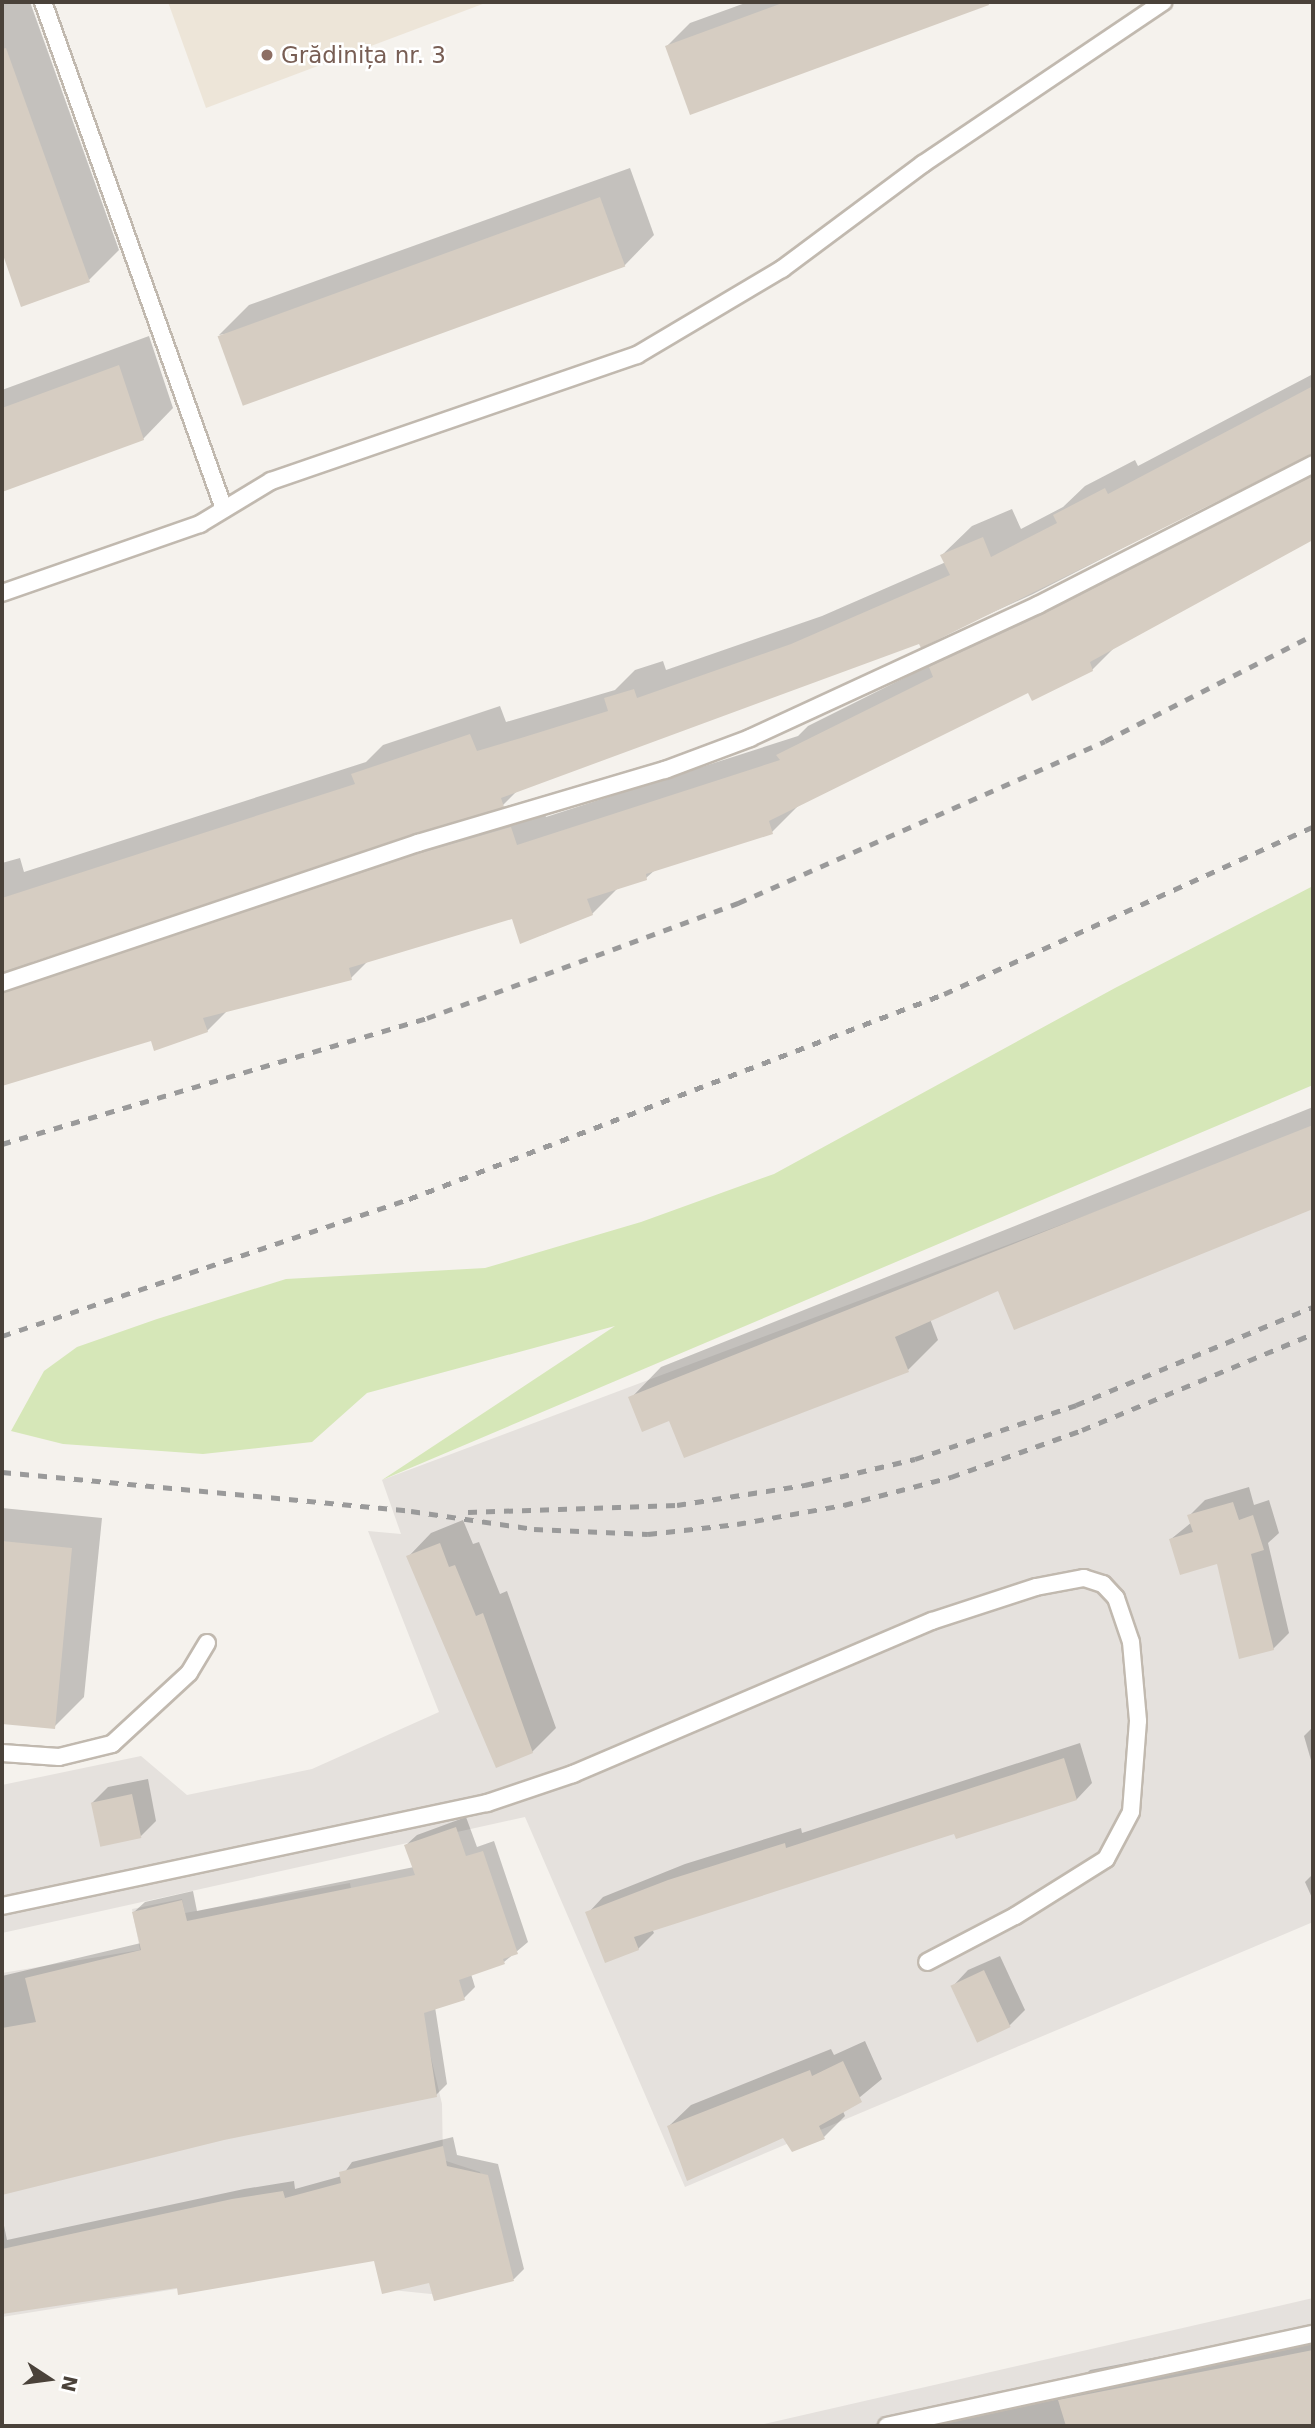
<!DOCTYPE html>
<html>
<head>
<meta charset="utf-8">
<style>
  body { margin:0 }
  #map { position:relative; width:1315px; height:2428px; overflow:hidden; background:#f5f2ed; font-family:"DejaVu Sans",sans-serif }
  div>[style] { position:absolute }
  .industrial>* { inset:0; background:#e5e1dd }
  .education>* { inset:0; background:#ede5d8 }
  .green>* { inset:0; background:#d6e7b8 }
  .shadow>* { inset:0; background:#0003 }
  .building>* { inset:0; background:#d6cdc2; transform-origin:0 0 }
  .roads { filter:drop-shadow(2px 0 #c1b9af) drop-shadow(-2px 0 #c1b9af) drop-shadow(0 2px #c1b9af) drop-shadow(0 -2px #c1b9af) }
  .lane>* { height:16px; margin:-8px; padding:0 8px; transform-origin:8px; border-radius:8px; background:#fff }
  .rail>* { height:5px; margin-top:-2.5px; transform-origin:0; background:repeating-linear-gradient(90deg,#9a9a9a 0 9px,transparent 0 18px) }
  .dots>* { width:19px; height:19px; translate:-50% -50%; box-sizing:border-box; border:4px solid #fff; border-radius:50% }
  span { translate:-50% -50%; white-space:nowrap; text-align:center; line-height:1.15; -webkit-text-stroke:5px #fff; paint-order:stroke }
  .education-label { font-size:23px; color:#785e54 }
  .left { translate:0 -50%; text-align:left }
  .frame { position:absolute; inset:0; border:4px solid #4a423a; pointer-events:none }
  .north { position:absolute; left:14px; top:2344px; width:70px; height:70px; -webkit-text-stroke:5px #fff; paint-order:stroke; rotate:103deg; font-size:19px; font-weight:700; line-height:28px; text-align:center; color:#4a423a }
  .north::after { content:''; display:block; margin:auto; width:24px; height:32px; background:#4a423a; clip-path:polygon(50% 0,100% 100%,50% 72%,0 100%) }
</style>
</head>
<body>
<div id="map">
  <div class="industrial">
    <div style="clip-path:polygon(1313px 1130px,1313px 1922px,685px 2187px,525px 1817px,2px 1933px,2px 1785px,141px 1756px,187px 1795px,312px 1769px,439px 1712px,368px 1531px,401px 1534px,382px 1480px)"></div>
    <div style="clip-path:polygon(350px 1883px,356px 1918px,406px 1952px,442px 2104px,443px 2160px,480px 2172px,499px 2226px,509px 2280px,431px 2294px,382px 2289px,375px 2257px,2px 2317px,2px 1973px,140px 1950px,132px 1909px,182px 1899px,185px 1913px)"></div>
    <div style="clip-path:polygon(1313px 2298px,1313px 2426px,756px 2426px)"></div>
  </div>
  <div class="education">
    <div style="clip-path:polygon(168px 2px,488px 2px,206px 108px)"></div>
  </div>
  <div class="green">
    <div style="clip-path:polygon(1313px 886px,1313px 1085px,382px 1480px,615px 1326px,367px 1393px,312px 1442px,203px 1454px,63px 1444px,11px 1431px,44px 1371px,77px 1347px,157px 1319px,286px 1279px,485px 1268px,641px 1222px,774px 1174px,1115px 988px)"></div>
  </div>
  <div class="shadow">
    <div style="clip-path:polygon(2px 2px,30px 2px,119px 250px,89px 280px,22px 304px,2px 247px)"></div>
    <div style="clip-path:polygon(748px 2px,957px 2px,936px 23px,667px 46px,690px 23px)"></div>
    <div style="clip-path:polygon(630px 168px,654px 235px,624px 266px,219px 335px,249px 305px)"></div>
    <div style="clip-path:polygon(149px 336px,173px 408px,143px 439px,2px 490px,2px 390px)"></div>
    <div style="clip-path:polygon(evenodd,1313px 374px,1313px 454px,1308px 453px,1033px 594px,921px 645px,920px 641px,519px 789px,503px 805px,478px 813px,540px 798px,546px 817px,798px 736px,808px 726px,936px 662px,960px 638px,1313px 463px,1313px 536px,1118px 644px,1092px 670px,1029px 690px,801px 803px,772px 832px,655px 870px,646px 878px,619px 887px,592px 914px,555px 926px,547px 933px,521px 942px,513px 917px,369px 960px,351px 978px,228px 1010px,207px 1031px,152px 1039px,2px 1084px,2px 863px,20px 858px,24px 872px,366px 762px,383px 745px,500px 706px,506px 722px,615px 690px,635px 670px,663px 661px,666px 670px,822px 616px,946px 562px,942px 555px,972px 526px,1012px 509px,1021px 529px,1063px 507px,1085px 486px,1135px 460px,1138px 466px,1313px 374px,294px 874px,35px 965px,29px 961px,294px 874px)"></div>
    <div style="clip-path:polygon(1313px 1107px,1313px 1207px,1015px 1328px,999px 1288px,930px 1319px,938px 1340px,908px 1370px,670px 1419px,631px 1398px,661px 1367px)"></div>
    <div style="clip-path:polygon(1249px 1487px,1254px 1505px,1269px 1500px,1279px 1533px,1268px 1543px,1289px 1633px,1273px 1649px,1218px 1562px,1171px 1539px,1192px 1522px,1189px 1516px,1205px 1500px)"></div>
    <div style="clip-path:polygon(2px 1508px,102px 1518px,84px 1697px,54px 1727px,2px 1722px)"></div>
    <div style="clip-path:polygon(463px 1520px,473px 1544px,479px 1542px,500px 1594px,507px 1591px,556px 1728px,532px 1752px,408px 1557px,431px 1533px)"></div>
    <div style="clip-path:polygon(1313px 1727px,1313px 1767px,1304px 1736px)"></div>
    <div style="clip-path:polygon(1080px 1743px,1092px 1783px,1077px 1799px,956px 1832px,652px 1929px,654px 1933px,638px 1949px,588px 1913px,603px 1897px,685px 1864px,801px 1828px,802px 1833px)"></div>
    <div style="clip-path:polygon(148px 1779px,156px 1821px,140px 1837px,92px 1803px,108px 1787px)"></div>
    <div style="clip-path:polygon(466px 1817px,477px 1847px,494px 1841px,528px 1942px,504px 1962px,471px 1974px,475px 1987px,464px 1998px,435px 2007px,447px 2084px,436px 2095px,224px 2139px,2px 2193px,2px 1976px,141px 1943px,134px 1912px,145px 1902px,193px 1891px,197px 1911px,414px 1867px,406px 1845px,417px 1835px)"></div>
    <div style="clip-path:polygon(1313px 1874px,1313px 1900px,1305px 1882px)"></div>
    <div style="clip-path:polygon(1000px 1956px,1025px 2010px,1009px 2026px,953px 1986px,968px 1970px)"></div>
    <div style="clip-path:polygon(865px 2041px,882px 2079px,843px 2111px,845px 2116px,824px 2137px,669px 2126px,691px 2105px,831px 2049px,834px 2055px)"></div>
    <div style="clip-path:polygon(453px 2137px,457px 2155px,498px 2164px,524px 2269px,514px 2279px,430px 2281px,376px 2258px,2px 2313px,2px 2216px,7px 2240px,244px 2189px,294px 2181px,295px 2189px,342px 2176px,352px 2162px)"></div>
    <div style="clip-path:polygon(1313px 2327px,1313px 2426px,866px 2426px,1082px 2378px,1090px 2370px)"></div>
  </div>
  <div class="building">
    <div style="clip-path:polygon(785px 2px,988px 2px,989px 5px,690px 115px,665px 46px)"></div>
    <div style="clip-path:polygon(6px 48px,90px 282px,21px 307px,2px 252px,2px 49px)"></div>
    <div style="left:600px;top:197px;width:74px;height:407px;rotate:70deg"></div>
    <div style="clip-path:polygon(119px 365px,144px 440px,2px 492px,2px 408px)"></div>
    <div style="clip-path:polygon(1313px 386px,1313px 454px,921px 648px,919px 644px,501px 798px,504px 807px,2px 972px,2px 898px,355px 784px,351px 774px,470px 734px,477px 751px,521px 738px,608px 711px,604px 698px,634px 689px,637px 698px,791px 644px,950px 575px,940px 555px,983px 537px,991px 557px,1057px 523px,1053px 515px,1105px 488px,1108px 494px)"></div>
    <div style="clip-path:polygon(1313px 476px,1313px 540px,1090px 662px,1093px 671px,1032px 701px,1028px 693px,769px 821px,773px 834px,646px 874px,647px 880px,587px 899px,593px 915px,520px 944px,512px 919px,349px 968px,352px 980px,203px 1018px,208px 1032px,154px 1051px,151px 1041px,2px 1086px,2px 993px,421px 853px,511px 827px,517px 845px,780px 760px,776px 755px,933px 677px,929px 667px,1042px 615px)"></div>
    <div style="clip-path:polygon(1313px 1125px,1313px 1209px,1014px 1330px,998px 1291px,895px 1337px,909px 1372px,684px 1458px,669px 1421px,642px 1432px,628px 1397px)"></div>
    <div style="clip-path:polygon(1233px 1502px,1239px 1520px,1253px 1515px,1264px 1550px,1251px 1554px,1274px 1650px,1239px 1659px,1217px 1564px,1180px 1575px,1169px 1539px,1193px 1532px,1187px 1515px)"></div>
    <div style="clip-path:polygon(2px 1541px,72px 1548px,55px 1729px,2px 1724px)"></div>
    <div style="clip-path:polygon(440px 1543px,449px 1567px,455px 1565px,476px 1616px,483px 1613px,533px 1753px,496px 1768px,406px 1556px)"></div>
    <div style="clip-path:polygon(1064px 1758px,1077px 1800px,956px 1839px,954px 1834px,634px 1937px,639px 1950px,605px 1963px,585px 1912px,668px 1880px,785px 1843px,786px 1848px)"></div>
    <div style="left:132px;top:1794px;width:45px;height:42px;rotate:78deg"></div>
    <div style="clip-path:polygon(456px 1827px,466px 1856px,483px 1851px,518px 1954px,503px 1959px,505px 1964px,459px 1980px,465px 2000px,424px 2013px,437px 2097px,224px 2140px,2px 2195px,2px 2028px,36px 2022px,25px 1978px,141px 1950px,132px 1912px,182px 1900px,187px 1921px,415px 1875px,404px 1845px)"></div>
    <div style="left:984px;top:1970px;width:63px;height:37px;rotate:65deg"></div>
    <div style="clip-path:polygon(843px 2061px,862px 2102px,819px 2126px,825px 2139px,792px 2152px,783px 2138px,687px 2181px,667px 2126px,810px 2070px,812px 2076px)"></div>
    <div style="clip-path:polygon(443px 2146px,447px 2166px,488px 2175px,514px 2281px,434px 2301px,429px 2283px,382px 2294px,374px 2261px,178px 2295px,177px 2288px,2px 2314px,2px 2249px,232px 2199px,283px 2191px,285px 2198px,341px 2183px,339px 2172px)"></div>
    <div style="clip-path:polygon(1313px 2350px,1313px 2426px,1066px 2426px,1058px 2400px)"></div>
  </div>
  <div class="roads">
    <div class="lane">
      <div style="left:43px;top:2px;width:538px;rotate:70.35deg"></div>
      <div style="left:2px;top:593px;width:210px;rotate:-19.2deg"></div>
      <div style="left:200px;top:524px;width:83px;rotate:-31.2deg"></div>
      <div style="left:271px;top:481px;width:387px;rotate:-19deg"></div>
      <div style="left:637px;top:355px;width:169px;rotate:-30.7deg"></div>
      <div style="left:782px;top:269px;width:176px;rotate:-36.7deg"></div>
      <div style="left:923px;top:164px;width:290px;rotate:-34deg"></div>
      <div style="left:2px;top:983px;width:439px;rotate:-18.6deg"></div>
      <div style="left:418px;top:843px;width:258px;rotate:-16.5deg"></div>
      <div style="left:665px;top:770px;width:91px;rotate:-20.6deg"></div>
      <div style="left:750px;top:738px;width:317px;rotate:-24.8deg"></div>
      <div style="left:1038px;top:605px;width:309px;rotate:-27.1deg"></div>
      <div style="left:2px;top:1753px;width:57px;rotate:4deg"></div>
      <div style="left:59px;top:1757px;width:55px;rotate:-13.8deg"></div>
      <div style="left:112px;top:1744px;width:105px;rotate:-42.7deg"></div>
      <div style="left:189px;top:1673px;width:35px;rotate:-59deg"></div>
      <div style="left:2px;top:1906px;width:496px;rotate:-12deg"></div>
      <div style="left:487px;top:1803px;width:91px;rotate:-18.6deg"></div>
      <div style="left:573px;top:1774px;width:390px;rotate:-23.1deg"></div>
      <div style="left:932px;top:1621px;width:109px;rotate:-18.1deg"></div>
      <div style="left:1036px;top:1587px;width:49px;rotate:-10.6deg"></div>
      <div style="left:1084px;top:1578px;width:20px;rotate:18deg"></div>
      <div style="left:1103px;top:1584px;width:19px;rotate:47deg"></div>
      <div style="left:1116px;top:1598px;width:46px;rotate:71.2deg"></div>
      <div style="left:1131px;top:1642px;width:79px;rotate:84.9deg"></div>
      <div style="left:1138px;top:1721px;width:91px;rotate:94.4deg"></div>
      <div style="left:1131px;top:1812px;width:53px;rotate:118deg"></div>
      <div style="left:1106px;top:1859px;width:107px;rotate:147.9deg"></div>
      <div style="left:1015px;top:1916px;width:99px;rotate:152.4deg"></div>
      <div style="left:887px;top:2426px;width:436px;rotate:-12.2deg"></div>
    </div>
  </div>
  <div class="rail">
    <div style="left:2px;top:1144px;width:443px;rotate:-16.5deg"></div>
    <div style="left:427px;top:1018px;width:332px;rotate:-20.3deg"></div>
    <div style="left:738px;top:903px;width:401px;rotate:-23.8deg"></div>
    <div style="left:1105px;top:741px;width:233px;rotate:-27deg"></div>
    <div style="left:2px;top:1336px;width:429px;rotate:-18.6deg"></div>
    <div style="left:409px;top:1199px;width:573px;rotate:-20.97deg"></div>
    <div style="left:944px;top:994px;width:405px;rotate:-24.4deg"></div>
    <div style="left:2px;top:1472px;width:411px;rotate:5.4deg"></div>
    <div style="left:411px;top:1511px;width:124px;rotate:8.3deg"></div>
    <div style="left:534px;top:1529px;width:114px;rotate:2.5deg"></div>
    <div style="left:648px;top:1534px;width:90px;rotate:-6.4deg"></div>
    <div style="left:737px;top:1524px;width:109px;rotate:-10.1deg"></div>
    <div style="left:844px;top:1505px;width:111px;rotate:-14.7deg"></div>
    <div style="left:951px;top:1477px;width:139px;rotate:-19.7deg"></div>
    <div style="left:1082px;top:1430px;width:250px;rotate:-22.6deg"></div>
    <div style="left:468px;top:1512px;width:209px;rotate:-1.9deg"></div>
    <div style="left:677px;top:1505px;width:130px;rotate:-8.9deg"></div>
    <div style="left:805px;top:1485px;width:113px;rotate:-13.3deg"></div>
    <div style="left:915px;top:1459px;width:170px;rotate:-18.5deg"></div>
    <div style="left:1076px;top:1405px;width:256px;rotate:-22.5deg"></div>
  </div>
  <div class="dots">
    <div style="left:267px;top:55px;background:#8d6e63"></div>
  </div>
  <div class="education-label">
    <span class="left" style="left:281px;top:55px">Grădinița nr. 3</span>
  </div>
  <div class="frame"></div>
  <div class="north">N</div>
</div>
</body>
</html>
